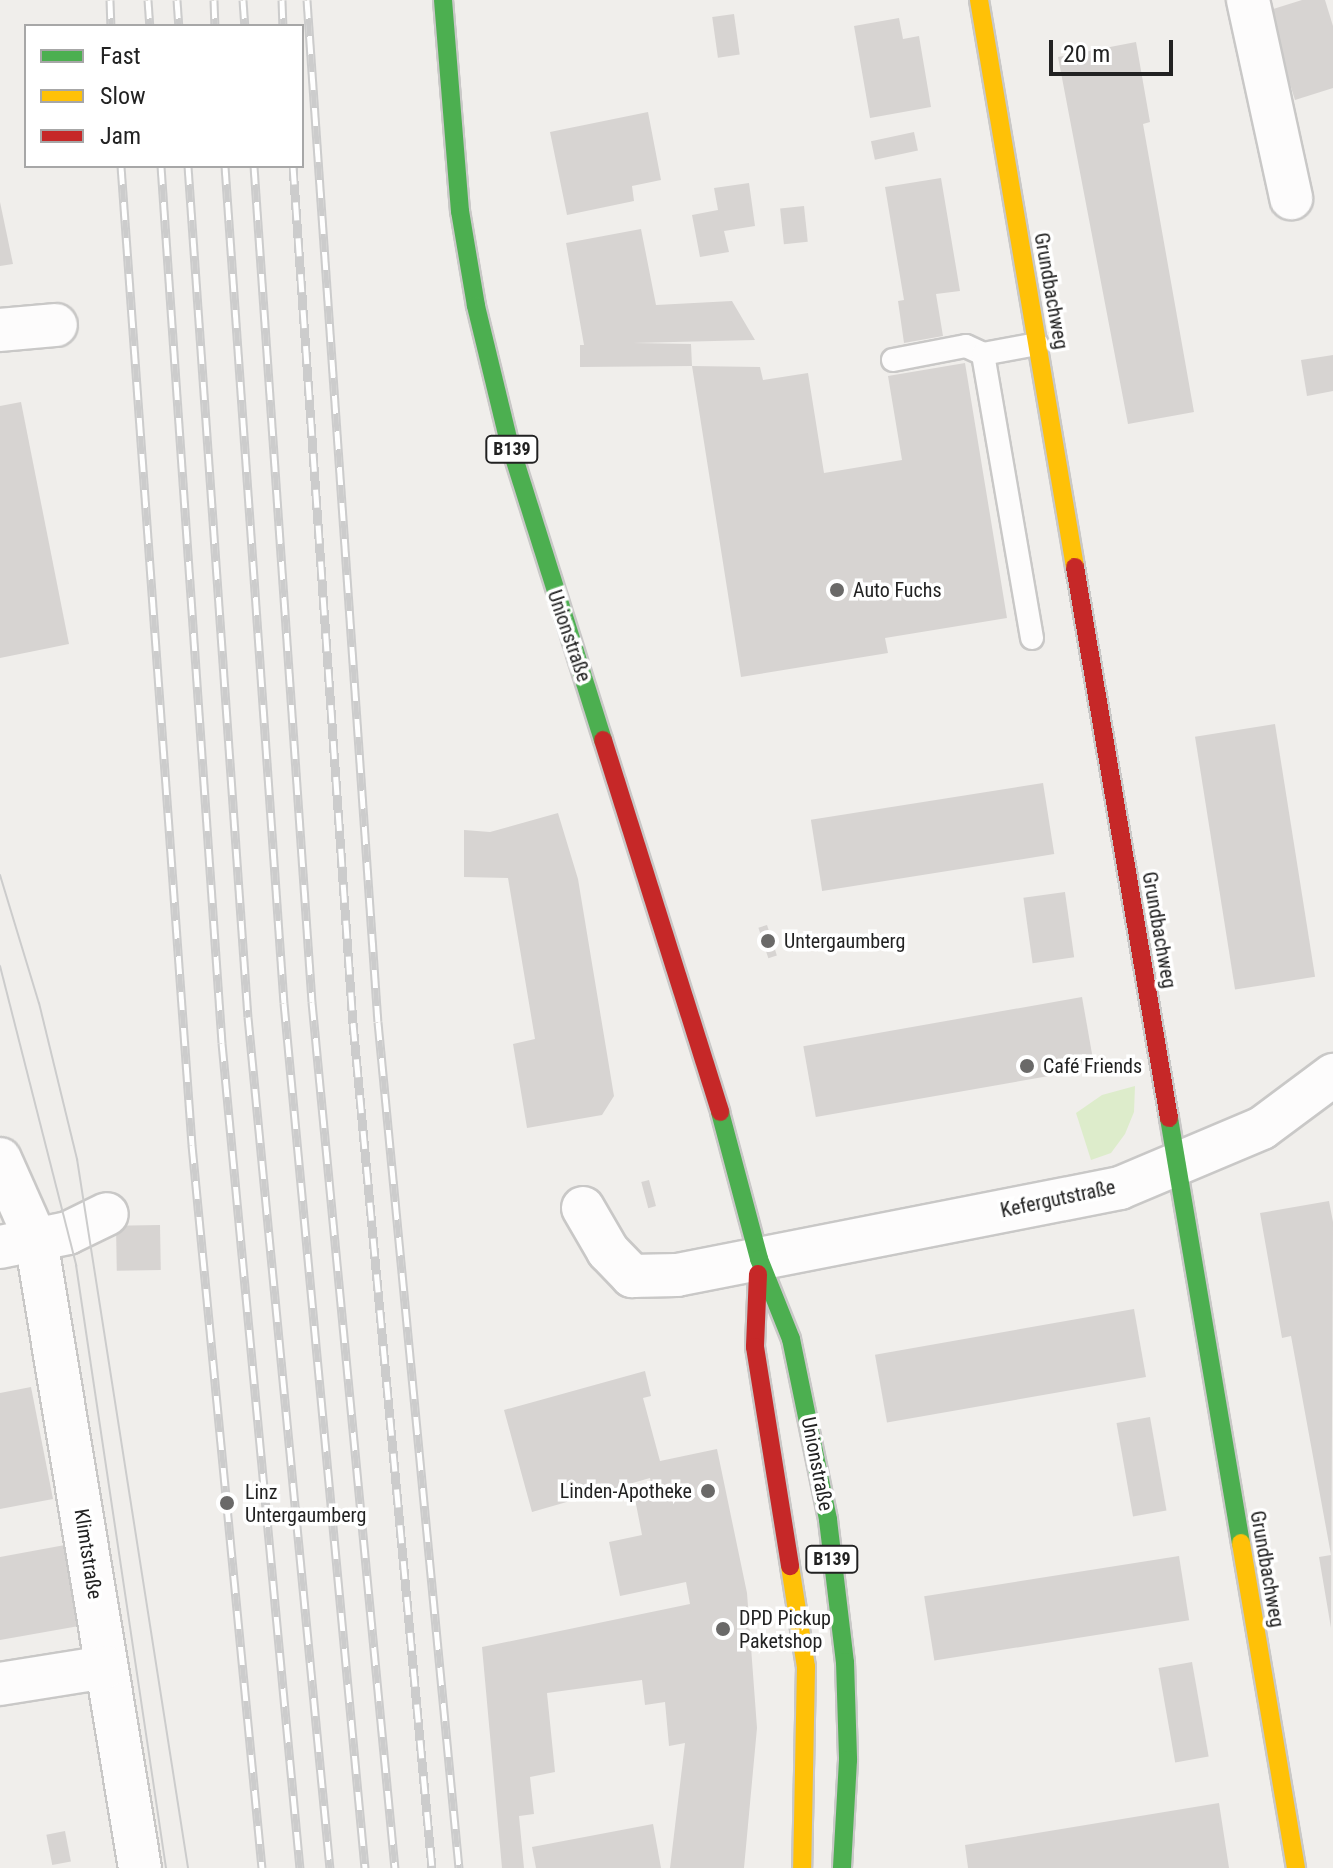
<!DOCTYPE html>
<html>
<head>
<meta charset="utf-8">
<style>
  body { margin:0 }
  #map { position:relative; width:1333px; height:1868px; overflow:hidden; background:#f0eeeb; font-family:"Roboto Condensed",sans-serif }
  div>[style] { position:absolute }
  .grass>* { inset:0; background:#ddeccb }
  .building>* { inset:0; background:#d7d4d2; transform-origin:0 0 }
  .roads { filter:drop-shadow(2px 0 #c9c8c7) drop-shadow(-2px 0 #c9c8c7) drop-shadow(0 2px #c9c8c7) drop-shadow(0 -2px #c9c8c7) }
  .lane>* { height:22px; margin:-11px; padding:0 11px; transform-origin:11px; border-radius:11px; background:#fdfcfc }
  .street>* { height:42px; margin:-21px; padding:0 21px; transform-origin:21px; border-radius:21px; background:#fdfcfc }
  .fast>* { height:18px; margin:-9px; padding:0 9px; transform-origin:9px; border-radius:9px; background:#4caf50 }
  .slow>* { height:18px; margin:-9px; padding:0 9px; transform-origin:9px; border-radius:9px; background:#ffc107 }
  .jam>* { height:18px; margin:-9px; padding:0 9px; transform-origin:9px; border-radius:9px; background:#c62828 }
  .tram>* { height:2px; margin:-1px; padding:0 1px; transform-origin:1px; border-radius:1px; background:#ccc }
  .rail>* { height:9px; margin-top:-4.5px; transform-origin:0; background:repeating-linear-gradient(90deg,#fff 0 18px,#ccc 0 36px); box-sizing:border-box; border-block:2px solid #ccc }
  .dots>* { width:22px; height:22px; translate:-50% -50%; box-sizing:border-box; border:4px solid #fff; border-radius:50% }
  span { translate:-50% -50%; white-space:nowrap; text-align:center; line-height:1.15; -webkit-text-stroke:7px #fff; paint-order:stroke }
  .shield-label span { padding:2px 6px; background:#fff; border:2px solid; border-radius:6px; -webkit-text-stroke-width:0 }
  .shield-label { font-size:18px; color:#222; font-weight:700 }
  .street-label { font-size:20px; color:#222 }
  .poi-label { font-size:20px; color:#222 }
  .left { translate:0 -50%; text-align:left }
  .right { translate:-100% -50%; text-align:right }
  .legend { position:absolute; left:24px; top:24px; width:280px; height:144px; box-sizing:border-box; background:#fff; border:2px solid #a7a7a7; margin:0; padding:10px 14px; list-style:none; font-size:24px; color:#222 }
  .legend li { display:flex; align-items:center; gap:16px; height:40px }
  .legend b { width:40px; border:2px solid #a7a7a7 }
  .scale { position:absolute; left:1049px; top:40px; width:124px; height:36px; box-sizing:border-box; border:4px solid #222; border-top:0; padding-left:10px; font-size:24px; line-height:28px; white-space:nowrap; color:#222; -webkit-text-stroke:6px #fff; paint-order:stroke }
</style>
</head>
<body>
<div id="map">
  <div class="grass">
    <div style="clip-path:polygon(1135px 1086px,1134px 1112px,1125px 1134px,1111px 1153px,1091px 1160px,1076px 1113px,1102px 1095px)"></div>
  </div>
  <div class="building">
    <div style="clip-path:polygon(1302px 0,1325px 0,1333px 26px,1333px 88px,1295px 100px,1267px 11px)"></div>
    <div style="left:734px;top:14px;width:41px;height:22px;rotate:82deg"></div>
    <div style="clip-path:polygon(899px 18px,903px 39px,919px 36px,931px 107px,870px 118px,854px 26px)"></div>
    <div style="clip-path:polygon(1136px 42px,1150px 122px,1143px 124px,1194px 412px,1128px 424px,1058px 57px)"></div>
    <div style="clip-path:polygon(648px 112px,661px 180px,632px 186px,634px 201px,567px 215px,550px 132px)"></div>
    <div style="left:914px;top:132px;width:19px;height:44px;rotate:78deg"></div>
    <div style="clip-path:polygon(941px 178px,960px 291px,936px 294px,943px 336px,904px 343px,898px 301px,904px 300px,885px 187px)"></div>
    <div style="clip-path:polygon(749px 183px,755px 226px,724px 231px,729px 252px,700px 257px,692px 215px,718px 210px,714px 188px)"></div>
    <div style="clip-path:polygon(0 202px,13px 264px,0 266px)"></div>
    <div style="left:804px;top:206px;width:36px;height:24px;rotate:84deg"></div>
    <div style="clip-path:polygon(641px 229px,656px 305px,732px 301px,755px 340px,633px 343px,691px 344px,692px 366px,580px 367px,580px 345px,584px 345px,566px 243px)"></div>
    <div style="clip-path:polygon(1333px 355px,1333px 391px,1307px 396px,1301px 360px)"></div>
    <div style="clip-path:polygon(965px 363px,1007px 618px,885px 638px,888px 653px,741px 677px,692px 366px,760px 367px,763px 380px,808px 373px,824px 473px,902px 460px,888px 376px)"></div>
    <div style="clip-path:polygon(21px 402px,69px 644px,0 658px,0 406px)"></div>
    <div style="left:1275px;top:724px;width:256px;height:81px;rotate:81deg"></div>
    <div style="left:1043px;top:783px;width:72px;height:235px;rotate:81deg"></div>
    <div style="clip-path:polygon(558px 813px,578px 879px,614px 1096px,602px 1115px,527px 1128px,513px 1044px,535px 1039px,508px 878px,464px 877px,464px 830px,490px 832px)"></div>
    <div style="left:1065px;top:892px;width:66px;height:42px;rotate:82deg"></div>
    <div style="left:767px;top:925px;width:32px;height:9px;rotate:72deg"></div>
    <div style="left:1082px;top:997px;width:72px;height:283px;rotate:80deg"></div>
    <div style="left:649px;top:1180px;width:27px;height:8px;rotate:75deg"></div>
    <div style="clip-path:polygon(1329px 1201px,1333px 1222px,1331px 1628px,1319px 1557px,1331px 1555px,1291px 1336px,1282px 1338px,1260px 1213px)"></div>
    <div style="left:160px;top:1225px;width:45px;height:44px;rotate:89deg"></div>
    <div style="left:1134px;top:1309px;width:69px;height:263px;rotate:80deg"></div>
    <div style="clip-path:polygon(645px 1371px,651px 1396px,643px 1398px,660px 1461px,717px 1449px,747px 1593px,757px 1728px,744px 1868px,670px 1868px,685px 1743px,669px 1746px,665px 1702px,645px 1705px,642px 1680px,547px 1693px,555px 1772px,530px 1777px,534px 1814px,519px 1816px,524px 1868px,502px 1868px,482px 1647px,690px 1604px,686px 1582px,620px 1596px,609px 1542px,642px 1535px,635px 1499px,654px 1495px,650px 1478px,532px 1512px,504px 1410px)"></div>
    <div style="clip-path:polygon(31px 1387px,53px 1499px,0 1509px,0 1393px)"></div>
    <div style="left:1150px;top:1417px;width:95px;height:34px;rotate:80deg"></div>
    <div style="clip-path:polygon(65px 1545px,79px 1626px,0 1640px,0 1557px)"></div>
    <div style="left:1179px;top:1556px;width:65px;height:258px;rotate:81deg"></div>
    <div style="left:1192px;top:1662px;width:96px;height:34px;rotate:80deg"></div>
    <div style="clip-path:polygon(1219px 1803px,1229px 1868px,968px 1868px,965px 1845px)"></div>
    <div style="clip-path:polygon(653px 1824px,661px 1868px,536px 1868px,532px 1847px)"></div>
    <div style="left:65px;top:1831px;width:31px;height:19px;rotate:79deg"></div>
  </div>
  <div class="roads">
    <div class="lane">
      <div style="left:893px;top:360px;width:74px;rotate:-10.9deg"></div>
      <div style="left:966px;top:346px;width:19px;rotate:25deg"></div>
      <div style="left:1032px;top:638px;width:288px;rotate:-99.8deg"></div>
      <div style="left:983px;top:354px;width:55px;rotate:-10.5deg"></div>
    </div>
    <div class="street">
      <div style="left:1248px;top:0;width:203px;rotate:77.7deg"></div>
      <div style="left:0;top:330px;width:56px;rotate:-5.1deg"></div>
      <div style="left:0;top:1159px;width:89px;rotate:66deg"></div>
      <div style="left:36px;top:1240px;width:637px;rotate:80.6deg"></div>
      <div style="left:583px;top:1208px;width:50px;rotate:59.8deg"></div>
      <div style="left:608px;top:1251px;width:35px;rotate:46deg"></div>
      <div style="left:632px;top:1276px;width:45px;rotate:-1.3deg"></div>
      <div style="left:677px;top:1275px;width:451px;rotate:-11.1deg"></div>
      <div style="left:1120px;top:1188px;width:154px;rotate:-22.9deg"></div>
      <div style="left:1262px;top:1128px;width:89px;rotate:-36.7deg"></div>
      <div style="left:0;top:1247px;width:69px;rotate:-11.6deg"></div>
      <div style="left:68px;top:1233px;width:43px;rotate:-26deg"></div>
      <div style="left:0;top:1684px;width:107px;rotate:-9.1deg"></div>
    </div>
    <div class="fast">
      <div style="left:443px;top:0;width:212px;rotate:85.4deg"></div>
      <div style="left:460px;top:211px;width:96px;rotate:80.4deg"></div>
      <div style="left:476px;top:306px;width:140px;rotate:76.4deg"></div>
      <div style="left:509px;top:442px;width:312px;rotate:72.5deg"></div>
      <div style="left:720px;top:1112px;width:152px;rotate:75.1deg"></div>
      <div style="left:759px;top:1259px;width:86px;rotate:68.2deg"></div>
      <div style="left:791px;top:1339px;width:185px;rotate:78.4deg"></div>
      <div style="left:828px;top:1520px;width:143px;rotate:83.2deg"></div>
      <div style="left:845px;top:1662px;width:98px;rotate:88.2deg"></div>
      <div style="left:848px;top:1760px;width:108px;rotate:93.2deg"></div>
      <div style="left:1169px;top:1118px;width:431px;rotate:80.4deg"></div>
    </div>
    <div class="slow">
      <div style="left:979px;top:0;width:575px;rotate:80.39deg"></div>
      <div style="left:1241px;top:1543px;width:330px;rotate:80.4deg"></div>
      <div style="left:790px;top:1566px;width:102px;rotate:81deg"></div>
      <div style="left:806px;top:1667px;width:201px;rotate:91.1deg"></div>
    </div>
    <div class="jam">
      <div style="left:1075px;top:567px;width:559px;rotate:80.32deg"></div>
      <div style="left:603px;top:740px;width:390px;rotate:72.5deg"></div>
      <div style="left:758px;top:1274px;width:73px;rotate:92.4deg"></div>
      <div style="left:755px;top:1347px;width:222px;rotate:80.9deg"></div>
    </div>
  </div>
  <div class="tram">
    <div style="left:0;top:875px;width:134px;rotate:73.1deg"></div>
    <div style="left:39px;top:1003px;width:161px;rotate:76.3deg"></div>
    <div style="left:77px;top:1159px;width:718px;rotate:81.1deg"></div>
    <div style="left:0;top:966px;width:309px;rotate:75.7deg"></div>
    <div style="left:76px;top:1265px;width:610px;rotate:81.51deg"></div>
  </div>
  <div class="rail">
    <div style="left:110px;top:0;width:26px;rotate:88deg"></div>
    <div style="left:148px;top:0;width:26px;rotate:86deg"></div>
    <div style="left:177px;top:0;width:26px;rotate:86deg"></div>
    <div style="left:214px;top:0;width:26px;rotate:88deg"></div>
    <div style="left:243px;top:0;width:26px;rotate:86deg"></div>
    <div style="left:282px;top:0;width:26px;rotate:88deg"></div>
    <div style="left:307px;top:0;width:1024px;rotate:86.03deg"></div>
    <div style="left:378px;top:1022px;width:850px;rotate:84.53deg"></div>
    <div style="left:121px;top:166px;width:982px;rotate:85.85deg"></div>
    <div style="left:192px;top:1145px;width:726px;rotate:84.47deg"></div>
    <div style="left:161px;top:166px;width:879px;rotate:86.02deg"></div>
    <div style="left:222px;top:1043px;width:829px;rotate:84.6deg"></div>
    <div style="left:188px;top:166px;width:853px;rotate:85.97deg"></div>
    <div style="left:248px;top:1017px;width:855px;rotate:84.5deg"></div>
    <div style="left:225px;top:166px;width:839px;rotate:85.97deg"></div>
    <div style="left:284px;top:1003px;width:869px;rotate:84.65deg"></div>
    <div style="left:254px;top:166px;width:838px;rotate:86.03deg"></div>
    <div style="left:312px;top:1002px;width:870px;rotate:84.53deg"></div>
    <div style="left:293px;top:166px;width:859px;rotate:86deg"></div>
    <div style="left:353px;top:1023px;width:849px;rotate:84.66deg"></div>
  </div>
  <div class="dots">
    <div style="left:837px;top:590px;background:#6a6968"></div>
    <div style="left:768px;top:941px;background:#6a6968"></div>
    <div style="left:1027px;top:1066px;background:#6a6968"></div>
    <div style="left:708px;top:1491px;background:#6a6968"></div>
    <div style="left:227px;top:1503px;background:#6a6968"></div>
    <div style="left:723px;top:1629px;background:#6a6968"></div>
  </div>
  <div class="shield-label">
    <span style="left:512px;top:449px">B139</span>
    <span style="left:832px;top:1559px">B139</span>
  </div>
  <div class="street-label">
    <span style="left:1051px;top:291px;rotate:80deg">Grundbachweg</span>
    <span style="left:569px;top:636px;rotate:71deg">Unionstraße</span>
    <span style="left:1159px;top:930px;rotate:80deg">Grundbachweg</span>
    <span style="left:1058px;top:1199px;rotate:-12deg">Kefergutstraße</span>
    <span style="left:817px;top:1464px;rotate:79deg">Unionstraße</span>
    <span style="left:88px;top:1554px;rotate:81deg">Klimtstraße</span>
    <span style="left:1267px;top:1569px;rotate:80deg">Grundbachweg</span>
  </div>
  <div class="poi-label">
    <span class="left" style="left:853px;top:590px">Auto Fuchs</span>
    <span class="left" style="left:784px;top:941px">Untergaumberg</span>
    <span class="left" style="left:1043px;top:1066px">Café Friends</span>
    <span class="right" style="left:692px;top:1491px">Linden-Apotheke</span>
    <span class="left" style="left:245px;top:1504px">Linz<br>Untergaumberg</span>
    <span class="left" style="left:739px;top:1630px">DPD Pickup<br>Paketshop</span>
  </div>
  <ul class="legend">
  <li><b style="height:10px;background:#4caf50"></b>Fast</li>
  <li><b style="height:10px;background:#ffc107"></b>Slow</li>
  <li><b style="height:10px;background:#c62828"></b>Jam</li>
  </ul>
  <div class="scale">20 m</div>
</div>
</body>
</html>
